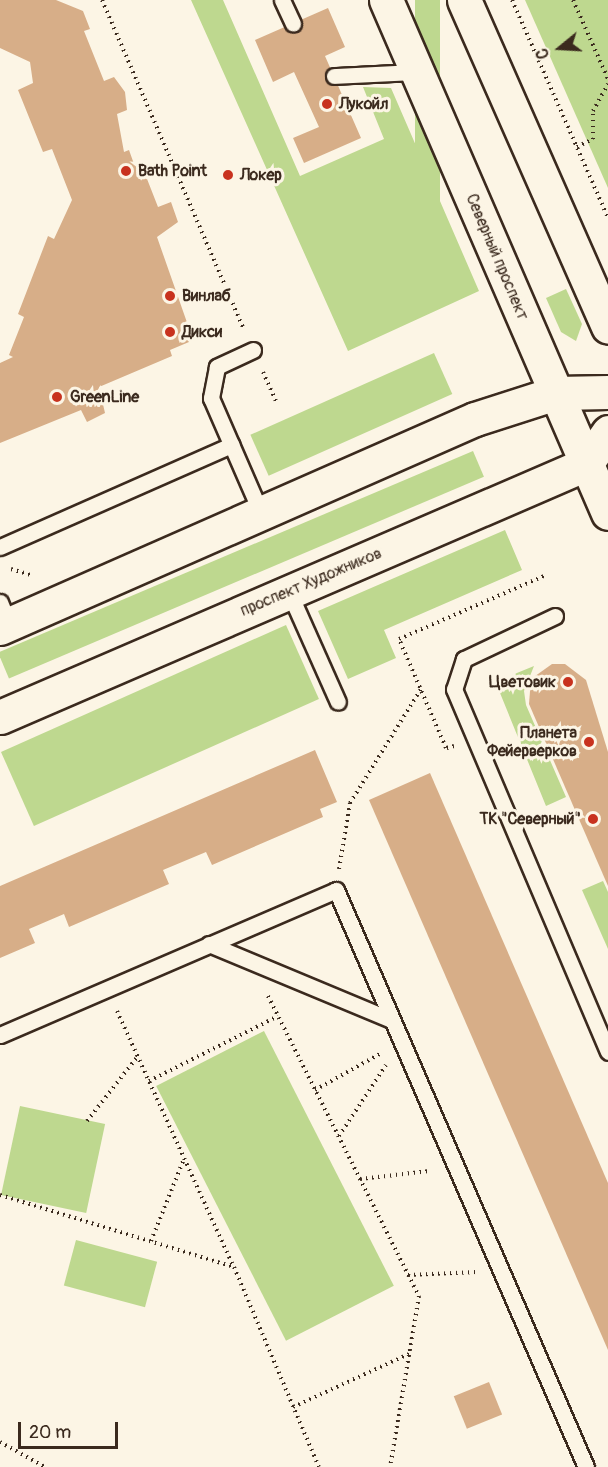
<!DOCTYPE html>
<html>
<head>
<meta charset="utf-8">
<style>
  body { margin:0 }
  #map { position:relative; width:608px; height:1467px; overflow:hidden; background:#fcf5e5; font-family:Pangolin,sans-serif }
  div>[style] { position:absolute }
  .green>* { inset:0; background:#bed88f; transform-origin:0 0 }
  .building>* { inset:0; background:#d7ae88; transform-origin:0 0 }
  .path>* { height:4px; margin-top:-2px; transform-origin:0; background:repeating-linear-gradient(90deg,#3b2a1e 0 1.5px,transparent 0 6px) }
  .roads { filter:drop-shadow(2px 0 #3b2a1e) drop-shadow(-2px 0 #3b2a1e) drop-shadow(0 2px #3b2a1e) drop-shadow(0 -2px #3b2a1e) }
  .lane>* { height:15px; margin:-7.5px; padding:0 7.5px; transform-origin:7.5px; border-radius:7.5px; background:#fcf5e5 }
  .secondary>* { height:33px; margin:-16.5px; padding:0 16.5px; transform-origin:16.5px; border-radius:16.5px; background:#fcf5e5 }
  .dots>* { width:16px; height:16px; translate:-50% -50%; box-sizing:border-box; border:3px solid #fcf5e5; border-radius:50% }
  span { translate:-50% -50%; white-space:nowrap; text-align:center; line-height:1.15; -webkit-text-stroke:6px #fcf5e5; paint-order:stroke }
  .poi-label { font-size:16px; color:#3b2a1e; font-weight:700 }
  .left { translate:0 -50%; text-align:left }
  .right { translate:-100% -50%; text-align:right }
  .street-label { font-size:16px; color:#3b2a1e }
  .north { position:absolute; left:530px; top:18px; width:60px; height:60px; -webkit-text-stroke:4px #fcf5e5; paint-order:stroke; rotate:252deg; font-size:16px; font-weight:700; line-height:24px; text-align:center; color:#3b2a1e }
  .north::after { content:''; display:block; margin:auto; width:21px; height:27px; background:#3b2a1e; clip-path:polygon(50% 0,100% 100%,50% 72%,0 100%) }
  .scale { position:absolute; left:18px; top:1422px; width:100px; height:27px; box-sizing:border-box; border:3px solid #3b2a1e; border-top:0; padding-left:8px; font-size:18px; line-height:21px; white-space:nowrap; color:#3b2a1e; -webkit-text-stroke:4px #fcf5e5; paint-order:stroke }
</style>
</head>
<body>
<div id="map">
  <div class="green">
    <div style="clip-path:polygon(191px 0,223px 0,300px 176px,384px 139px,363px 87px,391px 88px,479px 291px,348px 351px)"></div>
    <div style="left:415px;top:0;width:25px;height:296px"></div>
    <div style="clip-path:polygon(525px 0,608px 0,608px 188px)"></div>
    <div style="clip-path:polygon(566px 289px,582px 324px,576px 341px,561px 332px,546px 298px)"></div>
    <div style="left:434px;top:353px;width:45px;height:201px;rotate:66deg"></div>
    <div style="left:473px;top:451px;width:28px;height:516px;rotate:67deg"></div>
    <div style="clip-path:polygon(505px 530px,522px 570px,384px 630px,396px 658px,348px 679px,318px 611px)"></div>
    <div style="left:286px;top:625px;width:81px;height:312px;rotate:66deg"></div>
    <div style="clip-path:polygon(534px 666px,524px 691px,526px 705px,566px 797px,546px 806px,500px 693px,512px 675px)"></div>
    <div style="clip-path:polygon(603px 881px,608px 892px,608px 949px,582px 890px)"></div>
    <div style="left:264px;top:1031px;width:286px;height:121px;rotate:63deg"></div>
    <div style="left:20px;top:1106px;width:87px;height:91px;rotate:12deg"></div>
    <div style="left:76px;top:1240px;width:84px;height:47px;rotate:15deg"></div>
  </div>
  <div class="building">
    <div style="clip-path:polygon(0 0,56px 0,83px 11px,90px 29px,84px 31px,104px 81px,114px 77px,125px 92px,127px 110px,117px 114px,124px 152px,129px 150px,134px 164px,140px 161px,158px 207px,171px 202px,178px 222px,157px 237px,190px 331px,189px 342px,170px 350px,172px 356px,99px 387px,105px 413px,87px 422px,81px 410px,0 443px,0 363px,13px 357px,9px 355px,24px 317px,18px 314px,48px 236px,54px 239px,72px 200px,52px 149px,43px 152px,18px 90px,33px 83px,30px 62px,0 48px)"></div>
    <div style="clip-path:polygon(328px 8px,345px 47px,325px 56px,361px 138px,304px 163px,293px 138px,319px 127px,294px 72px,273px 82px,255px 40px)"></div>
    <div style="clip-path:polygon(552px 664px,565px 664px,586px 680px,608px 752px,608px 886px,529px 704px,531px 679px)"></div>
    <div style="clip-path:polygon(315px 750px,337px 802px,320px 809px,323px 817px,212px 865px,206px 852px,163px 870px,169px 884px,69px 927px,64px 914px,29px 929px,35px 943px,0 958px,0 886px)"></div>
    <div style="clip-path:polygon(430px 773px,608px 1183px,608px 1350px,369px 800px)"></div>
    <div style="left:489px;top:1382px;width:35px;height:38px;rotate:68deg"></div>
  </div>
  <div class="path">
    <div style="left:102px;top:0;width:356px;rotate:66.7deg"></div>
    <div style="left:512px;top:0;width:238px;rotate:66.2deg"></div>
    <div style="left:573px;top:0;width:86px;rotate:66.1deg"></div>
    <div style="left:577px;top:147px;width:18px;rotate:-27deg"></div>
    <div style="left:593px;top:139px;width:28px;rotate:-90deg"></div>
    <div style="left:593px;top:111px;width:31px;rotate:-61deg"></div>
    <div style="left:263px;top:372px;width:34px;rotate:66deg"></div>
    <div style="left:11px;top:569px;width:21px;rotate:17deg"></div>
    <div style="left:454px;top:746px;width:8px;rotate:166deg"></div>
    <div style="left:446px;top:748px;width:119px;rotate:-113.3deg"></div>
    <div style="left:399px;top:639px;width:158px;rotate:-23.5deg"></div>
    <div style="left:339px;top:869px;width:67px;rotate:-80.5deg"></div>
    <div style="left:350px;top:803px;width:134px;rotate:-58.1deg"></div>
    <div style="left:268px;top:996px;width:336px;rotate:63.3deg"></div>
    <div style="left:419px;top:1296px;width:173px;rotate:99.6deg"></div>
    <div style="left:117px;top:1011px;width:280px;rotate:65.5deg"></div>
    <div style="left:149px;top:1081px;width:144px;rotate:-26.7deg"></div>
    <div style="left:315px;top:1090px;width:74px;rotate:-29deg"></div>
    <div style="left:87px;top:1121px;width:83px;rotate:-51.9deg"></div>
    <div style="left:339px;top:1136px;width:85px;rotate:-56.5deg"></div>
    <div style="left:360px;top:1179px;width:70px;rotate:-6.5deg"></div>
    <div style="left:0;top:1195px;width:245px;rotate:17.1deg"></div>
    <div style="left:234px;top:1267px;width:217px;rotate:67deg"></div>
    <div style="left:151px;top:1241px;width:88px;rotate:-68.1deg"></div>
    <div style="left:408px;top:1275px;width:68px;rotate:-2.5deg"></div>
    <div style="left:293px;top:1407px;width:128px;rotate:-24.6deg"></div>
    <div style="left:0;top:1442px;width:51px;rotate:29.1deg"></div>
  </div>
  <div class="roads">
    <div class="lane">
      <div style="left:282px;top:0;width:26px;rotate:65deg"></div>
      <div style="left:334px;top:76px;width:83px;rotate:-2.8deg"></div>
      <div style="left:253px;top:350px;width:40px;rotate:155deg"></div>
      <div style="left:217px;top:367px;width:32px;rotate:101deg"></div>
      <div style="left:211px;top:398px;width:125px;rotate:66.5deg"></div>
      <div style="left:0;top:547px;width:253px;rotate:-23.8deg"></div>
      <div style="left:289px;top:592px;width:120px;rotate:66deg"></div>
      <div style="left:0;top:602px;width:24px;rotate:68deg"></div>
      <div style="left:555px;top:616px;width:101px;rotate:154.7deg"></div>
      <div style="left:464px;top:659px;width:32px;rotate:108deg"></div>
      <div style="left:454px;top:689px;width:394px;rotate:67deg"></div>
      <div style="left:209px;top:944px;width:198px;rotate:22.6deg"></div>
      <div style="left:0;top:1035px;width:366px;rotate:-23.3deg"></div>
      <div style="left:336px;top:890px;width:629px;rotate:66.57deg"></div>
    </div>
    <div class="secondary">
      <div style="left:386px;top:0;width:559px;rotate:66.6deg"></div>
      <div style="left:464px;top:0;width:357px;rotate:66.2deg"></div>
      <div style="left:0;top:628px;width:519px;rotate:-23.75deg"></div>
      <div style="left:475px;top:419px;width:85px;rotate:-17.8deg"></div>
      <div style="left:556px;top:393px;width:52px;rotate:-1.1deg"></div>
      <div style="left:0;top:717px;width:638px;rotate:-23.35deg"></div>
      <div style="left:586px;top:464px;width:39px;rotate:-55deg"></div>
    </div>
  </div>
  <div class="dots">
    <div style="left:327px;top:104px;background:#c8321e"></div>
    <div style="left:126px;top:171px;background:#c8321e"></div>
    <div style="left:228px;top:175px;background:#c8321e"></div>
    <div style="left:170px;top:296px;background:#c8321e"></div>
    <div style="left:170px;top:332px;background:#c8321e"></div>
    <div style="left:57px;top:397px;background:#c8321e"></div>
    <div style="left:568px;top:682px;background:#c8321e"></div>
    <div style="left:589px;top:742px;background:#c8321e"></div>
    <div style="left:593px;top:819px;background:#c8321e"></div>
  </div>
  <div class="poi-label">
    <span class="left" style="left:339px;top:104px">Лукойл</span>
    <span class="left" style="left:138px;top:171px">Bath Point</span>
    <span class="left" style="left:240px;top:175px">Локер</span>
    <span class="left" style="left:182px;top:296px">Винлаб</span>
    <span class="left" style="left:182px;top:332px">Дикси</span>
    <span class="left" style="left:70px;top:397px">GreenLine</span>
    <span class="right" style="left:556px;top:682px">Цветовик</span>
    <span class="right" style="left:577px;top:742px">Планета<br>Фейерверков</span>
    <span class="right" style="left:581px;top:819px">ТК "Северный"</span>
  </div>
  <div class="street-label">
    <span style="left:497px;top:257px;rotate:67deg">Северный проспект</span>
    <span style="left:311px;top:582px;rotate:-23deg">проспект Художников</span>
  </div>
  <div class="north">С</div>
  <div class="scale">20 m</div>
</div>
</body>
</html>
